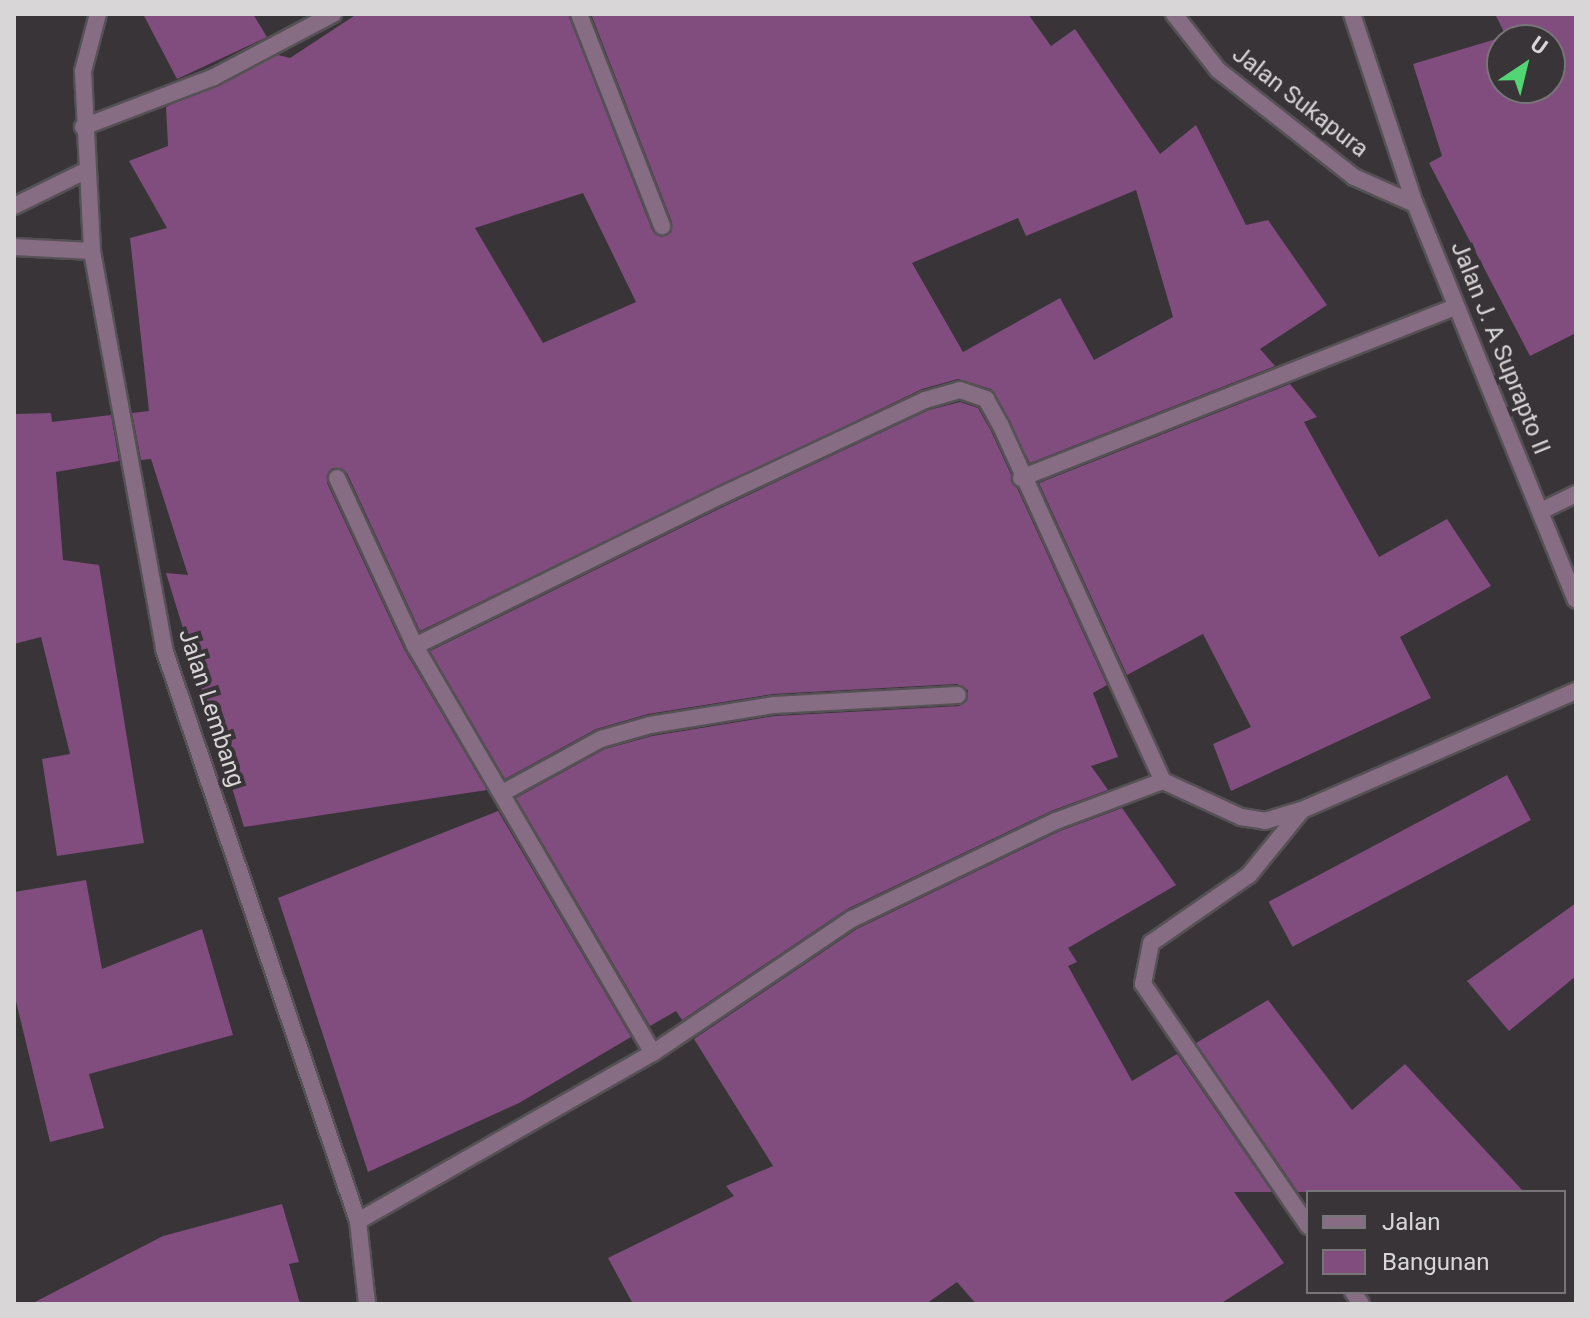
<!DOCTYPE html>
<html>
<head>
<meta charset="utf-8">
<style>
  body { margin:0 }
  #map { position:relative; width:1590px; height:1318px; overflow:hidden; background:#383438; font-family:Roboto,sans-serif }
  div>[style] { position:absolute }
  .building>* { inset:0; background:#814c7e; transform-origin:0 0 }
  .roads { filter:drop-shadow(2px 0 #555155) drop-shadow(-2px 0 #555155) drop-shadow(0 2px #555155) drop-shadow(0 -2px #555155) }
  .minor>* { height:16px; margin:-8px; padding:0 8px; transform-origin:8px; border-radius:8px; background:#866d84 }
  span { translate:-50% -50%; white-space:nowrap; text-align:center; line-height:1.15; -webkit-text-stroke:8px #383438; paint-order:stroke }
  .street-label { font-size:24px; color:#d9d6d8 }
  .frame { position:absolute; inset:0; border:16px solid #d9d6d8; pointer-events:none }
  .legend { position:absolute; left:1306px; top:1190px; width:260px; height:104px; box-sizing:border-box; background:#383438; border:2px solid #787578; margin:0; padding:10px 14px; list-style:none; font-size:24px; color:#d9d6d8 }
  .legend li { display:flex; align-items:center; gap:16px; height:40px }
  .legend b { width:40px; border:2px solid #787578 }
  .north { position:absolute; left:1486px; top:24px; width:80px; height:80px; box-sizing:border-box; background:#383438; border:2px solid #787578; border-radius:50%; rotate:35deg; font-size:22px; font-weight:700; line-height:32px; text-align:center; color:#d9d6d8 }
  .north::after { content:''; display:block; margin:auto; width:28px; height:36px; background:#52d673; clip-path:polygon(50% 0,100% 100%,50% 72%,0 100%) }
</style>
</head>
<body>
<div id="map">
  <div class="building">
    <div style="clip-path:polygon(143px 14px,253px 14px,267px 37px,177px 79px)"></div>
    <div style="clip-path:polygon(evenodd,357px 14px,568px 14px,652px 230px,661px 237px,671px 232px,672px 222px,591px 14px,1028px 14px,1051px 46px,1075px 29px,1160px 154px,1196px 125px,1246px 225px,1268px 220px,1327px 305px,1260px 349px,1275px 366px,1030px 463px,991px 389px,958px 379px,922px 389px,420px 631px,347px 473px,332px 468px,327px 483px,405px 651px,487px 790px,244px 827px,166px 573px,188px 575px,151px 459px,141px 460px,132px 413px,149px 411px,130px 238px,167px 228px,129px 161px,168px 146px,166px 107px,278px 55px,290px 58px,357px 14px,1136px 190px,1173px 317px,1094px 360px,1060px 298px,963px 352px,912px 263px,1018px 218px,1026px 236px,1136px 190px,357px 14px,583px 193px,636px 302px,543px 343px,475px 228px,583px 193px)"></div>
    <div style="clip-path:polygon(evenodd,1495px 14px,1576px 14px,1576px 333px,1530px 356px,1429px 163px,1442px 156px,1413px 64px,1506px 36px,1495px 14px,1502px 40px,1550px 40px,1550px 88px,1502px 88px,1502px 40px)"></div>
    <div style="clip-path:polygon(1290px 384px,1317px 417px,1304px 422px,1379px 557px,1447px 519px,1491px 586px,1400px 637px,1431px 698px,1231px 791px,1213px 744px,1251px 727px,1203px 634px,1127px 675px,1039px 483px)"></div>
    <div style="clip-path:polygon(960px 402px,978px 408px,991px 431px,1107px 685px,1093px 693px,1118px 757px,1091px 766px,1108px 790px,1051px 811px,847px 909px,682px 1020px,676px 1011px,650px 1026px,516px 798px,605px 749px,652px 736px,775px 716px,959px 706px,967px 701px,968px 690px,957px 684px,773px 694px,648px 714px,596px 729px,505px 779px,430px 651px,725px 506px,929px 410px)"></div>
    <div style="clip-path:polygon(51px 413px,52px 422px,111px 415px,119px 461px,56px 472px,63px 560px,99px 565px,144px 843px,57px 856px,42px 759px,70px 754px,41px 637px,14px 644px,14px 414px)"></div>
    <div style="left:1507px;top:775px;width:51px;height:270px;rotate:62deg"></div>
    <div style="clip-path:polygon(1122px 808px,1176px 885px,1068px 948px,1077px 962px,1068px 966px,1132px 1081px,1177px 1054px,1272px 1192px,1234px 1192px,1284px 1263px,1220px 1304px,976px 1304px,957px 1282px,926px 1304px,633px 1304px,608px 1258px,734px 1196px,726px 1186px,773px 1166px,694px 1039px,857px 929px,1060px 831px)"></div>
    <div style="clip-path:polygon(498px 811px,631px 1037px,519px 1103px,368px 1172px,278px 898px)"></div>
    <div style="clip-path:polygon(86px 880px,102px 969px,202px 929px,233px 1035px,89px 1074px,104px 1128px,50px 1142px,14px 993px,14px 892px)"></div>
    <div style="clip-path:polygon(1576px 903px,1576px 976px,1509px 1031px,1467px 981px)"></div>
    <div style="clip-path:polygon(1268px 1000px,1352px 1110px,1405px 1064px,1524px 1192px,1298px 1192px,1196px 1043px)"></div>
    <div style="clip-path:polygon(282px 1204px,299px 1262px,289px 1264px,300px 1304px,31px 1304px,163px 1236px)"></div>
  </div>
  <div class="roads">
    <div class="minor">
      <div style="left:98px;top:14px;width:59px;rotate:104.7deg"></div>
      <div style="left:83px;top:71px;width:180px;rotate:87.1deg"></div>
      <div style="left:92px;top:251px;width:404px;rotate:79.7deg"></div>
      <div style="left:164px;top:649px;width:604px;rotate:71.27deg"></div>
      <div style="left:358px;top:1221px;width:83px;rotate:83.8deg"></div>
      <div style="left:579px;top:14px;width:228px;rotate:68.6deg"></div>
      <div style="left:1174px;top:14px;width:71px;rotate:51.8deg"></div>
      <div style="left:1218px;top:70px;width:173px;rotate:38.2deg"></div>
      <div style="left:1354px;top:177px;width:67px;rotate:23.9deg"></div>
      <div style="left:1352px;top:14px;width:200px;rotate:71.7deg"></div>
      <div style="left:1415px;top:204px;width:427px;rotate:67.9deg"></div>
      <div style="left:83px;top:127px;width:140px;rotate:-20.9deg"></div>
      <div style="left:214px;top:77px;width:135px;rotate:-27.9deg"></div>
      <div style="left:14px;top:206px;width:79px;rotate:-26.2deg"></div>
      <div style="left:14px;top:247px;width:78px;rotate:2.9deg"></div>
      <div style="left:337px;top:478px;width:185px;rotate:65.1deg"></div>
      <div style="left:415px;top:646px;width:471px;rotate:59.7deg"></div>
      <div style="left:1021px;top:478px;width:467px;rotate:-21.5deg"></div>
      <div style="left:1541px;top:511px;width:39px;rotate:-26deg"></div>
      <div style="left:415px;top:646px;width:340px;rotate:-26.2deg"></div>
      <div style="left:720px;top:496px;width:226px;rotate:-25.1deg"></div>
      <div style="left:925px;top:400px;width:36px;rotate:-16deg"></div>
      <div style="left:960px;top:390px;width:28px;rotate:19deg"></div>
      <div style="left:986px;top:399px;width:31px;rotate:61deg"></div>
      <div style="left:1001px;top:426px;width:390px;rotate:65.5deg"></div>
      <div style="left:504px;top:792px;width:111px;rotate:-28.7deg"></div>
      <div style="left:601px;top:739px;width:51px;rotate:-15.9deg"></div>
      <div style="left:650px;top:725px;width:126px;rotate:-9.2deg"></div>
      <div style="left:774px;top:705px;width:184px;rotate:-3.1deg"></div>
      <div style="left:1302px;top:810px;width:84px;rotate:129.2deg"></div>
      <div style="left:1249px;top:875px;width:119px;rotate:145.2deg"></div>
      <div style="left:1151px;top:943px;width:42px;rotate:101deg"></div>
      <div style="left:1143px;top:984px;width:293px;rotate:55.7deg"></div>
      <div style="left:358px;top:1221px;width:339px;rotate:-29.7deg"></div>
      <div style="left:653px;top:1053px;width:240px;rotate:-34deg"></div>
      <div style="left:852px;top:919px;width:226px;rotate:-25.7deg"></div>
      <div style="left:1056px;top:821px;width:114px;rotate:-20.5deg"></div>
      <div style="left:1163px;top:781px;width:86px;rotate:24.8deg"></div>
      <div style="left:1241px;top:817px;width:24px;rotate:9deg"></div>
      <div style="left:1265px;top:821px;width:39px;rotate:-17deg"></div>
      <div style="left:1302px;top:810px;width:299px;rotate:-23.5deg"></div>
      <div style="left:1353px;top:1292px;width:14px;rotate:56deg"></div>
    </div>
  </div>
  <div class="street-label">
    <span style="left:1300px;top:102px;rotate:38deg">Jalan Sukapura</span>
    <span style="left:1500px;top:348px;rotate:68deg">Jalan J. A Suprapto II</span>
    <span style="left:211px;top:708px;rotate:72deg">Jalan Lembang</span>
  </div>
  <div class="frame"></div>
  <ul class="legend">
  <li><b style="height:10px;background:#866d84"></b>Jalan</li>
  <li><b style="height:22px;background:#814c7e"></b>Bangunan</li>
  </ul>
  <div class="north">U</div>
</div>
</body>
</html>
